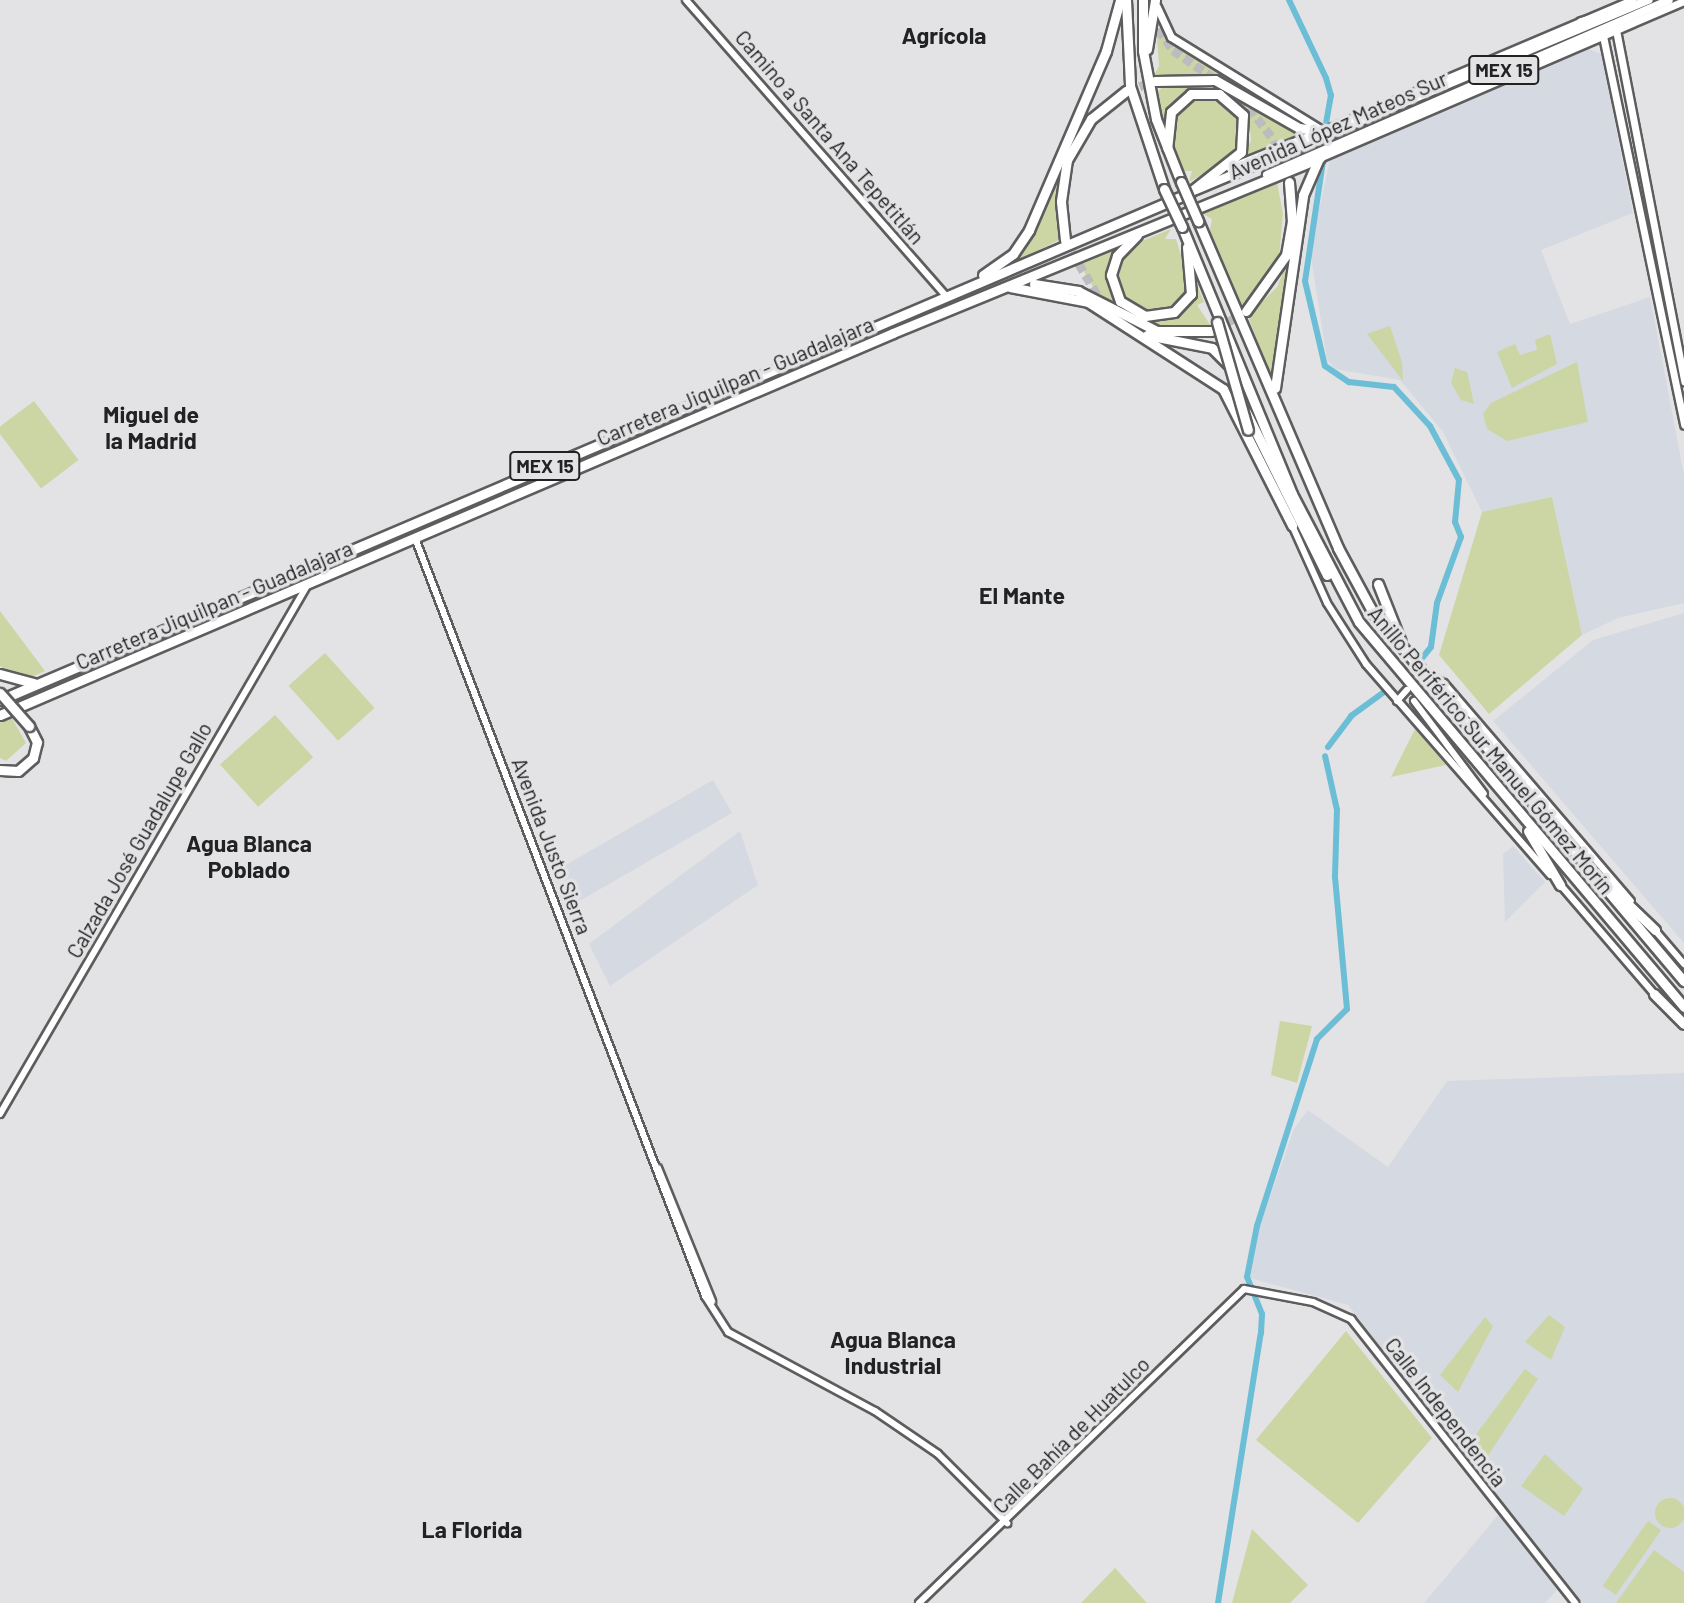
<!DOCTYPE html>
<html>
<head>
<meta charset="utf-8">
<style>
  body { margin:0 }
  #map { position:relative; width:1684px; height:1603px; overflow:hidden; background:#e3e3e5; font-family:Barlow,sans-serif }
  div>[style] { position:absolute }
  .built>* { inset:0; background:#d5d9e1; transform-origin:0 0 }
  .green>* { inset:0; background:#cbd6a4; transform-origin:0 0 }
  .round { border-radius:50% }
  .canal>* { height:6px; margin:-3px; padding:0 3px; transform-origin:3px; border-radius:3px; background:#6bbed6 }
  .tertiary-tunnel>* { height:6px; margin-top:-3px; transform-origin:0; background:repeating-linear-gradient(90deg,#bcbcbe 0 6px,transparent 0 9px) }
  .trunk-tunnel>* { height:9px; margin-top:-4.5px; transform-origin:0; background:repeating-linear-gradient(90deg,#bcbcbe 0 9px,transparent 0 13.5px) }
  .roads { filter:drop-shadow(2px 0 #5d5d5e) drop-shadow(-2px 0 #5d5d5e) drop-shadow(0 2px #5d5d5e) drop-shadow(0 -2px #5d5d5e) }
  .tertiary>* { height:6px; margin:-3px; padding:0 3px; transform-origin:3px; border-radius:3px; background:#fff }
  .secondary>* { height:7px; margin:-3.5px; padding:0 3.5px; transform-origin:3.5px; border-radius:3.5px; background:#fff }
  .primary>* { height:8px; margin:-4px; padding:0 4px; transform-origin:4px; border-radius:4px; background:#fff }
  .trunk>* { height:9px; margin:-4.5px; padding:0 4.5px; transform-origin:4.5px; border-radius:4.5px; background:#fff }
  .bridges { filter:drop-shadow(2px 0 #5d5d5e) drop-shadow(-2px 0 #5d5d5e) drop-shadow(0 2px #5d5d5e) drop-shadow(0 -2px #5d5d5e) }
  .trunk-bridge>* { height:9px; margin:-4.5px; padding:0 4.5px; transform-origin:4.5px; border-radius:4.5px; background:#fff }
  span { translate:-50% -50%; white-space:nowrap; text-align:center; line-height:1.15; -webkit-text-stroke:7px #e3e3e5; paint-order:stroke }
  .shield-label span { padding:2px 5px; background:#e3e3e5; border:2px solid; border-radius:5px; -webkit-text-stroke-width:0 }
  .shield-label { font-size:19px; color:#212222; font-weight:700 }
  .street-label { font-size:21px; color:#212222 }
  .neighbourhood-label { font-size:23px; color:#212222; font-weight:700 }
</style>
</head>
<body>
<div id="map">
  <div class="built">
    <div style="clip-path:polygon(1589px 49px,1601px 54px,1633px 213px,1541px 250px,1570px 324px,1650px 297px,1684px 475px,1684px 603px,1618px 618px,1582px 635px,1552px 498px,1482px 512px,1443px 432px,1400px 380px,1335px 369px,1327px 359px,1310px 251px,1330px 160px)"></div>
    <div style="clip-path:polygon(1684px 613px,1684px 943px,1493px 721px,1593px 640px)"></div>
    <div style="left:713px;top:780px;width:38px;height:186px;rotate:60deg"></div>
    <div style="clip-path:polygon(740px 831px,758px 885px,610px 986px,589px 944px)"></div>
    <div style="clip-path:polygon(1513px 846px,1545px 882px,1505px 922px,1503px 854px)"></div>
    <div style="clip-path:polygon(1684px 1073px,1684px 1603px,1583px 1603px,1348px 1305px,1250px 1278px,1260px 1225px,1294px 1129px,1308px 1110px,1388px 1167px,1447px 1081px)"></div>
    <div style="clip-path:polygon(1499px 1514px,1557px 1590px,1545px 1603px,1424px 1603px)"></div>
  </div>
  <div class="green">
    <div style="clip-path:polygon(1156px 25px,1165px 38px,1237px 86px,1199px 74px,1153px 77px,1159px 66px)"></div>
    <div style="clip-path:polygon(1207px 82px,1236px 93px,1304px 135px,1240px 161px,1251px 141px,1249px 117px,1234px 97px,1208px 88px,1184px 93px,1162px 121px,1155px 94px,1163px 87px,1155px 84px)"></div>
    <div style="clip-path:polygon(1212px 98px,1239px 119px,1237px 154px,1189px 182px,1192px 171px,1184px 171px,1169px 141px,1172px 117px,1189px 101px)"></div>
    <div style="clip-path:polygon(1062px 164px,1056px 217px,1061px 239px,1016px 261px)"></div>
    <div style="clip-path:polygon(1277px 182px,1283px 214px,1279px 258px,1242px 305px,1210px 230px,1212px 219px,1203px 214px)"></div>
    <div style="clip-path:polygon(1171px 229px,1165px 239px,1176px 239px,1189px 283px,1178px 304px,1144px 312px,1124px 300px,1117px 266px,1142px 241px)"></div>
    <div style="clip-path:polygon(1294px 247px,1291px 268px,1270px 376px,1248px 316px,1277px 287px)"></div>
    <div style="clip-path:polygon(1118px 249px,1105px 278px,1124px 312px,1161px 322px,1181px 312px,1198px 287px,1204px 302px,1197px 305px,1211px 326px,1152px 328px,1087px 292px,1093px 287px,1080px 265px)"></div>
    <div style="clip-path:polygon(1390px 326px,1402px 362px,1403px 381px,1367px 334px)"></div>
    <div style="clip-path:polygon(1550px 334px,1557px 364px,1512px 388px,1497px 352px,1515px 344px,1520px 355px,1537px 350px,1535px 340px)"></div>
    <div style="clip-path:polygon(1577px 362px,1588px 422px,1507px 441px,1487px 429px,1483px 414px,1491px 403px)"></div>
    <div style="clip-path:polygon(1455px 368px,1467px 372px,1474px 404px,1461px 400px,1451px 383px)"></div>
    <div style="left:34px;top:401px;width:74px;height:47px;rotate:53deg"></div>
    <div style="clip-path:polygon(1552px 497px,1582px 635px,1489px 714px,1439px 655px,1482px 512px)"></div>
    <div style="clip-path:polygon(0 611px,45px 671px,25px 680px,0 666px)"></div>
    <div style="left:325px;top:653px;width:74px;height:49px;rotate:48deg"></div>
    <div style="clip-path:polygon(9px 713px,26px 743px,6px 761px,0 758px,0 720px)"></div>
    <div style="left:275px;top:715px;width:57px;height:74px;rotate:48deg"></div>
    <div style="clip-path:polygon(1415px 729px,1446px 765px,1391px 777px)"></div>
    <div style="clip-path:polygon(1280px 1021px,1312px 1026px,1297px 1083px,1271px 1075px)"></div>
    <div style="clip-path:polygon(1549px 1315px,1565px 1327px,1551px 1360px,1525px 1342px)"></div>
    <div style="clip-path:polygon(1485px 1317px,1493px 1326px,1458px 1392px,1440px 1375px)"></div>
    <div style="clip-path:polygon(1346px 1331px,1432px 1438px,1358px 1523px,1256px 1440px)"></div>
    <div style="clip-path:polygon(1525px 1369px,1538px 1379px,1476px 1474px,1462px 1453px)"></div>
    <div style="clip-path:polygon(1545px 1454px,1583px 1489px,1564px 1516px,1521px 1486px)"></div>
    <div class="round" style="left:1655px;top:1498px;width:30px;height:30px"></div>
    <div style="left:1648px;top:1521px;width:16px;height:79px;rotate:35deg"></div>
    <div style="clip-path:polygon(1252px 1529px,1308px 1585px,1290px 1603px,1232px 1603px)"></div>
    <div style="clip-path:polygon(1654px 1550px,1684px 1572px,1684px 1603px,1616px 1603px)"></div>
    <div style="clip-path:polygon(1115px 1568px,1147px 1603px,1081px 1603px)"></div>
  </div>
  <div class="canal">
    <div style="left:1289px;top:0;width:86px;rotate:64.6deg"></div>
    <div style="left:1326px;top:78px;width:18px;rotate:74deg"></div>
    <div style="left:1331px;top:95px;width:27px;rotate:100deg"></div>
    <div style="left:1323px;top:161px;width:121px;rotate:98.5deg"></div>
    <div style="left:1305px;top:281px;width:87px;rotate:76.8deg"></div>
    <div style="left:1325px;top:366px;width:29px;rotate:34deg"></div>
    <div style="left:1349px;top:382px;width:45px;rotate:6.3deg"></div>
    <div style="left:1394px;top:387px;width:53px;rotate:47.3deg"></div>
    <div style="left:1430px;top:426px;width:61px;rotate:61.8deg"></div>
    <div style="left:1459px;top:480px;width:42px;rotate:95.4deg"></div>
    <div style="left:1455px;top:522px;width:16px;rotate:68deg"></div>
    <div style="left:1461px;top:537px;width:70px;rotate:110deg"></div>
    <div style="left:1437px;top:603px;width:44px;rotate:97.8deg"></div>
    <div style="left:1431px;top:647px;width:21px;rotate:129deg"></div>
    <div style="left:1328px;top:747px;width:39px;rotate:-53deg"></div>
    <div style="left:1351px;top:716px;width:41px;rotate:-36deg"></div>
    <div style="left:1218px;top:1603px;width:273px;rotate:-81deg"></div>
    <div style="left:1261px;top:1333px;width:19px;rotate:-87deg"></div>
    <div style="left:1262px;top:1314px;width:40px;rotate:-112deg"></div>
    <div style="left:1247px;top:1277px;width:52px;rotate:-78.9deg"></div>
    <div style="left:1257px;top:1226px;width:196px;rotate:-72.2deg"></div>
    <div style="left:1317px;top:1039px;width:42px;rotate:-45deg"></div>
    <div style="left:1347px;top:1009px;width:134px;rotate:-95.2deg"></div>
    <div style="left:1335px;top:876px;width:66px;rotate:-88.3deg"></div>
    <div style="left:1337px;top:810px;width:55px;rotate:-102.5deg"></div>
  </div>
  <div class="tertiary-tunnel">
    <div style="left:1414px;top:701px;width:14px;rotate:-73deg"></div>
    <div style="left:1418px;top:688px;width:17px;rotate:-10deg"></div>
  </div>
  <div class="trunk-tunnel">
    <div style="left:1150px;top:18px;width:39px;rotate:54deg"></div>
    <div style="left:1173px;top:50px;width:55px;rotate:34.6deg"></div>
    <div style="left:1127px;top:91px;width:30px;rotate:-20deg"></div>
    <div style="left:1241px;top:97px;width:54px;rotate:52.5deg"></div>
    <div style="left:1274px;top:140px;width:36px;rotate:71deg"></div>
    <div style="left:1065px;top:240px;width:71px;rotate:59.5deg"></div>
    <div style="left:1111px;top:310px;width:70px;rotate:33.9deg"></div>
    <div style="left:1216px;top:329px;width:31px;rotate:-31deg"></div>
  </div>
  <div class="roads">
    <div class="tertiary">
      <div style="left:686px;top:0;width:394px;rotate:48.7deg"></div>
      <div style="left:1292px;top:525px;width:85px;rotate:65.8deg"></div>
      <div style="left:1327px;top:603px;width:72px;rotate:57.4deg"></div>
      <div style="left:1366px;top:664px;width:280px;rotate:48.9deg"></div>
      <div style="left:415px;top:538px;width:812px;rotate:69.06deg"></div>
      <div style="left:705px;top:1296px;width:43px;rotate:57.4deg"></div>
      <div style="left:728px;top:1332px;width:167px;rotate:28.3deg"></div>
      <div style="left:875px;top:1411px;width:76px;rotate:34.3deg"></div>
      <div style="left:938px;top:1454px;width:98px;rotate:45deg"></div>
      <div style="left:1426px;top:674px;width:20px;rotate:27deg"></div>
      <div style="left:1444px;top:683px;width:287px;rotate:49.4deg"></div>
      <div style="left:1397px;top:701px;width:15px;rotate:-48deg"></div>
      <div style="left:1414px;top:701px;width:116px;rotate:53deg"></div>
      <div style="left:1519px;top:778px;width:62px;rotate:47.6deg"></div>
      <div style="left:1558px;top:882px;width:150px;rotate:49.3deg"></div>
      <div style="left:1653px;top:928px;width:48px;rotate:49.3deg"></div>
      <div style="left:0;top:1114px;width:613px;rotate:-59.84deg"></div>
      <div style="left:658px;top:1168px;width:144px;rotate:67.9deg"></div>
      <div style="left:919px;top:1603px;width:452px;rotate:-44deg"></div>
      <div style="left:1244px;top:1289px;width:70px;rotate:10.7deg"></div>
      <div style="left:1313px;top:1302px;width:42px;rotate:24.1deg"></div>
      <div style="left:1351px;top:1319px;width:362px;rotate:51.7deg"></div>
    </div>
    <div class="secondary">
      <div style="left:1157px;top:7px;width:33px;rotate:65deg"></div>
      <div style="left:1171px;top:37px;width:179px;rotate:31.7deg"></div>
      <div style="left:1323px;top:131px;width:336px;rotate:-23deg"></div>
      <div style="left:1616px;top:30px;width:358px;rotate:79deg"></div>
      <div style="left:1603px;top:36px;width:397px;rotate:78.2deg"></div>
      <div style="left:1319px;top:158px;width:397px;rotate:-23.3deg"></div>
    </div>
    <div class="primary">
      <div style="left:1581px;top:22px;width:16px;rotate:-15deg"></div>
      <div style="left:1267px;top:175px;width:438px;rotate:-23.5deg"></div>
      <div style="left:1196px;top:190px;width:491px;rotate:-22.8deg"></div>
    </div>
    <div class="trunk">
      <div style="left:1126px;top:0;width:86px;rotate:87.3deg"></div>
      <div style="left:1130px;top:86px;width:108px;rotate:71.7deg"></div>
      <div style="left:1143px;top:0;width:51px;rotate:90deg"></div>
      <div style="left:1143px;top:51px;width:69px;rotate:79.2deg"></div>
      <div style="left:1156px;top:119px;width:68px;rotate:68.4deg"></div>
      <div style="left:1147px;top:49px;width:50px;rotate:-80.7deg"></div>
      <div style="left:1155px;top:81px;width:60px;rotate:-1deg"></div>
      <div style="left:1215px;top:80px;width:97px;rotate:29.7deg"></div>
      <div style="left:1299px;top:128px;width:24px;rotate:7deg"></div>
      <div style="left:1231px;top:168px;width:94px;rotate:-21.9deg"></div>
      <div style="left:1198px;top:221px;width:356px;rotate:66.8deg"></div>
      <div style="left:1338px;top:548px;width:72px;rotate:61.6deg"></div>
      <div style="left:1372px;top:611px;width:484px;rotate:49.9deg"></div>
      <div style="left:1182px;top:227px;width:289px;rotate:67.6deg"></div>
      <div style="left:1292px;top:494px;width:144px;rotate:62.4deg"></div>
      <div style="left:1359px;top:622px;width:504px;rotate:49.83deg"></div>
      <div style="left:1137px;top:235px;width:29px;rotate:134deg"></div>
      <div style="left:1117px;top:256px;width:20px;rotate:108deg"></div>
      <div style="left:1111px;top:275px;width:28px;rotate:71deg"></div>
      <div style="left:1120px;top:301px;width:29px;rotate:31deg"></div>
      <div style="left:1145px;top:316px;width:29px;rotate:-8deg"></div>
      <div style="left:1174px;top:312px;width:25px;rotate:-47deg"></div>
      <div style="left:1191px;top:294px;width:47px;rotate:-94.9deg"></div>
      <div style="left:1065px;top:240px;width:39px;rotate:-96deg"></div>
      <div style="left:1061px;top:201px;width:41px;rotate:-81.7deg"></div>
      <div style="left:1067px;top:160px;width:48px;rotate:-59.7deg"></div>
      <div style="left:1091px;top:119px;width:45px;rotate:-38.7deg"></div>
      <div style="left:983px;top:275px;width:37px;rotate:-35deg"></div>
      <div style="left:1013px;top:254px;width:29px;rotate:-56deg"></div>
      <div style="left:1029px;top:230px;width:195px;rotate:-66.7deg"></div>
      <div style="left:1106px;top:51px;width:53px;rotate:-74.6deg"></div>
      <div style="left:1034px;top:284px;width:45px;rotate:9deg"></div>
      <div style="left:1078px;top:291px;width:89px;rotate:26.9deg"></div>
      <div style="left:1157px;top:331px;width:54px"></div>
      <div style="left:1010px;top:287px;width:79px;rotate:10.9deg"></div>
      <div style="left:1088px;top:302px;width:161px;rotate:32.8deg"></div>
      <div style="left:1223px;top:389px;width:153px;rotate:63.1deg"></div>
      <div style="left:1246px;top:311px;width:69px;rotate:-54.5deg"></div>
      <div style="left:1286px;top:255px;width:34px;rotate:-80deg"></div>
      <div style="left:1292px;top:222px;width:40px;rotate:-94.3deg"></div>
      <div style="left:1147px;top:335px;width:66px;rotate:11.3deg"></div>
      <div style="left:1212px;top:348px;width:41px;rotate:45deg"></div>
      <div style="left:1275px;top:388px;width:195px;rotate:-81.7deg"></div>
      <div style="left:1303px;top:195px;width:40px;rotate:-66.6deg"></div>
      <div style="left:1246px;top:412px;width:182px;rotate:63.6deg"></div>
      <div style="left:1378px;top:584px;width:62px;rotate:68.4deg"></div>
      <div style="left:0;top:674px;width:35px;rotate:15deg"></div>
      <div style="left:0;top:700px;width:1293px;rotate:-23.09deg"></div>
      <div style="left:1189px;top:193px;width:66px;rotate:-38.3deg"></div>
      <div style="left:1241px;top:152px;width:37px;rotate:-87deg"></div>
      <div style="left:1243px;top:115px;width:32px;rotate:-139deg"></div>
      <div style="left:1219px;top:94px;width:28px;rotate:180deg"></div>
      <div style="left:1191px;top:94px;width:27px;rotate:138deg"></div>
      <div style="left:1171px;top:112px;width:36px;rotate:96deg"></div>
      <div style="left:0;top:715px;width:971px;rotate:-23.16deg"></div>
      <div style="left:893px;top:333px;width:461px;rotate:-22.3deg"></div>
      <div style="left:0;top:770px;width:18px;rotate:3deg"></div>
      <div style="left:18px;top:771px;width:20px;rotate:-41deg"></div>
      <div style="left:33px;top:758px;width:16px;rotate:-76deg"></div>
      <div style="left:37px;top:742px;width:18px;rotate:-117deg"></div>
      <div style="left:1528px;top:831px;width:63px;rotate:59.3deg"></div>
      <div style="left:1606px;top:883px;width:68px;rotate:43.8deg"></div>
      <div style="left:1654px;top:994px;width:42px;rotate:45deg"></div>
    </div>
  </div>
  <div class="bridges">
    <div class="trunk-bridge">
      <div style="left:1181px;top:182px;width:43px;rotate:66.4deg"></div>
      <div style="left:1164px;top:189px;width:42px;rotate:64.7deg"></div>
      <div style="left:1217px;top:322px;width:112px;rotate:74deg"></div>
      <div style="left:0;top:693px;width:44px;rotate:48.7deg"></div>
    </div>
  </div>
  <div class="shield-label">
    <span style="left:1504px;top:70px">MEX 15</span>
    <span style="left:545px;top:466px">MEX 15</span>
  </div>
  <div class="street-label">
    <span style="left:1338px;top:125px;rotate:-24deg">Avenida López Mateos Sur</span>
    <span style="left:830px;top:137px;rotate:49deg">Camino a Santa Ana Tepetitlán</span>
    <span style="left:735px;top:381px;rotate:-23deg">Carretera Jiquilpan - Guadalajara</span>
    <span style="left:214px;top:605px;rotate:-23deg">Carretera Jiquilpan - Guadalajara</span>
    <span style="left:1491px;top:750px;rotate:50deg">Anillo Periférico Sur Manuel Gómez Morín</span>
    <span style="left:139px;top:840px;rotate:-60deg">Calzada José Guadalupe Gallo</span>
    <span style="left:552px;top:846px;rotate:69deg">Avenida Justo Sierra</span>
    <span style="left:1446px;top:1412px;rotate:52deg">Calle Independencia</span>
    <span style="left:1071px;top:1435px;rotate:-45deg">Calle Bahía de Huatulco</span>
  </div>
  <div class="neighbourhood-label">
    <span style="left:944px;top:35px">Agrícola</span>
    <span style="left:151px;top:427px">Miguel de<br>la Madrid</span>
    <span style="left:1022px;top:595px">El Mante</span>
    <span style="left:249px;top:856px">Agua Blanca<br>Poblado</span>
    <span style="left:893px;top:1352px">Agua Blanca<br>Industrial</span>
    <span style="left:472px;top:1529px">La Florida</span>
  </div>
</div>
</body>
</html>
